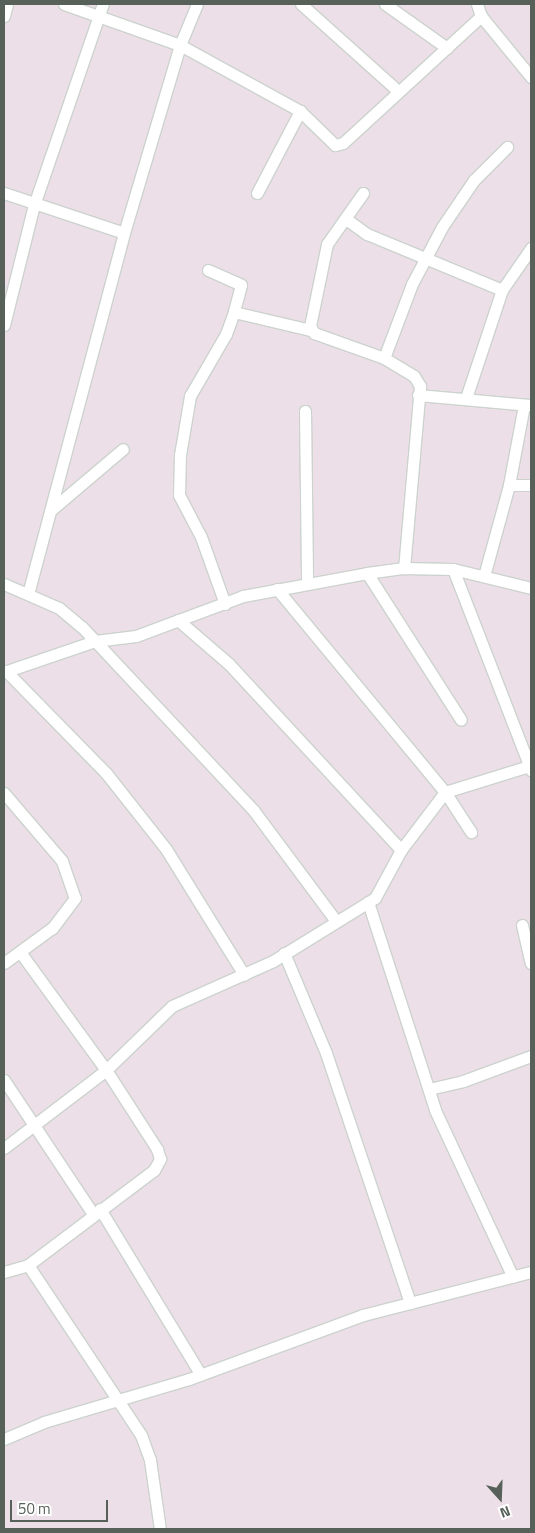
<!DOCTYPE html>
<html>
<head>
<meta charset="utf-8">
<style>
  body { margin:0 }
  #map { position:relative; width:535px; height:1533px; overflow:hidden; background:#ecdfe8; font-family:"Titillium Web",sans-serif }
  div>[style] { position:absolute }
  .roads { filter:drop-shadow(1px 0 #ccd3cd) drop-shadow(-1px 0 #ccd3cd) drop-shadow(0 1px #ccd3cd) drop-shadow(0 -1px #ccd3cd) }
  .street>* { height:11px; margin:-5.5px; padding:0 5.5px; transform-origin:5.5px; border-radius:5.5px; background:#fff }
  span { translate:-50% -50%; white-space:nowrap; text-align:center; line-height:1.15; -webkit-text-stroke:4px #fff; paint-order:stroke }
  .frame { position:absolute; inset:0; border:5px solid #586159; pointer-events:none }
  .north { position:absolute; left:475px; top:1473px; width:50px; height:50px; -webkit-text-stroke:4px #fff; paint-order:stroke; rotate:160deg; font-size:14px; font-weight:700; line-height:20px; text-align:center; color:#586159 }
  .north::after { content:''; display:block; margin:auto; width:18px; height:22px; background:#586159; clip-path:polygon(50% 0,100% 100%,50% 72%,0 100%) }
  .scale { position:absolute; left:10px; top:1500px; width:98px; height:22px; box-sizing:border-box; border:2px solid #586159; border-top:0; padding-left:6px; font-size:15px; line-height:18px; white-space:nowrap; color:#586159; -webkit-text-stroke:4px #fff; paint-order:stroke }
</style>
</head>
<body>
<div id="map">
  <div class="roads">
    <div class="street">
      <div style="left:64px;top:4px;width:123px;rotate:19.5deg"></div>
      <div style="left:180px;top:45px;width:137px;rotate:28.8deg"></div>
      <div style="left:300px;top:111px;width:49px;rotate:44.2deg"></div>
      <div style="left:335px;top:145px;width:8px;rotate:-14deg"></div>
      <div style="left:343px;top:143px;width:188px;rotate:-42.6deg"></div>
      <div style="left:301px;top:4px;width:129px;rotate:41.9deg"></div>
      <div style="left:385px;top:4px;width:76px;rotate:35.4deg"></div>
      <div style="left:477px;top:4px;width:13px;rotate:72deg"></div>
      <div style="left:481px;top:16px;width:79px;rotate:50.7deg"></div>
      <div style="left:4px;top:16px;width:12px;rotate:-76deg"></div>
      <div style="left:4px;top:193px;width:126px;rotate:18.4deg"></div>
      <div style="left:257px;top:193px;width:93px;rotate:-62.3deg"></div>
      <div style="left:363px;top:193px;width:62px;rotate:125.2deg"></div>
      <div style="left:327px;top:244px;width:84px;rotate:101.7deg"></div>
      <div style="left:310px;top:326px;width:8px;rotate:60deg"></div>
      <div style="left:314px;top:333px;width:74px;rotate:19.7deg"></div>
      <div style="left:384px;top:358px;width:35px;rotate:31deg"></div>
      <div style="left:414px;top:376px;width:12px;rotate:59deg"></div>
      <div style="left:420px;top:386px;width:183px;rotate:95deg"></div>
      <div style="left:346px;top:219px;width:26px;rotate:36deg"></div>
      <div style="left:367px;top:234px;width:146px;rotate:22.5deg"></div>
      <div style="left:208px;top:270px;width:36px;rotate:24deg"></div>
      <div style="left:241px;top:285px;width:28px;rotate:105deg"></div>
      <div style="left:4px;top:325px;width:124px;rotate:-76deg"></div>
      <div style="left:34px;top:205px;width:213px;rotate:-71.1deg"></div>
      <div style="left:384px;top:358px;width:79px;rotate:-69.3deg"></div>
      <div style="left:412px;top:284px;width:64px;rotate:-62.2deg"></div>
      <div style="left:442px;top:227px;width:57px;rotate:-55.8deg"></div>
      <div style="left:474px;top:180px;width:47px;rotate:-45deg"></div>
      <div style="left:418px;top:395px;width:112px;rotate:5.1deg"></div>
      <div style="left:466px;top:398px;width:114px;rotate:-71.6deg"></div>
      <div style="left:502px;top:290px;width:51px;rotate:-55.4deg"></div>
      <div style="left:305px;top:411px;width:173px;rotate:89.3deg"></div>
      <div style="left:509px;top:485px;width:22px"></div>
      <div style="left:51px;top:510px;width:94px;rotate:-40.3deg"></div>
      <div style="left:453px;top:569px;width:216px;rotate:68.8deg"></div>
      <div style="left:367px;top:573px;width:174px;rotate:57.4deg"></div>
      <div style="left:484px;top:576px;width:94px;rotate:-74.6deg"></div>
      <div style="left:509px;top:485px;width:81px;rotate:-79.4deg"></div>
      <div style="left:4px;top:584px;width:60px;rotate:23.6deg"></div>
      <div style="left:59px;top:608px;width:30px;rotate:40deg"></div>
      <div style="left:82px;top:627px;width:252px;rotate:46.9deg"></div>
      <div style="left:254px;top:811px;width:137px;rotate:53.3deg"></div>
      <div style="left:277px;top:589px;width:264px;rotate:50.4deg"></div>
      <div style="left:445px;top:792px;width:48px;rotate:57deg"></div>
      <div style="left:28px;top:594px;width:374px;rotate:-75.1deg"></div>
      <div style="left:124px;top:233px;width:196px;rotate:-73.4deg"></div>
      <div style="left:180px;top:45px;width:44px;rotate:-67.5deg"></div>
      <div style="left:225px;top:604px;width:71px;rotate:-109.7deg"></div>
      <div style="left:201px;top:537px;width:47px;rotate:-117.6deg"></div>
      <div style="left:179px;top:495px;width:40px;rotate:-88.6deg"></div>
      <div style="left:180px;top:455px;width:60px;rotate:-80.4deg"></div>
      <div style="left:190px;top:396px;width:72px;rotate:-59.9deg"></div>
      <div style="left:226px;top:334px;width:23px;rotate:-70deg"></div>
      <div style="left:234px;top:312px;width:78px;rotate:13.3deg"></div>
      <div style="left:178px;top:620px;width:67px;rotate:40.8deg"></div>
      <div style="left:229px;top:664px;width:253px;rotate:47.2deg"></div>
      <div style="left:6px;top:671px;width:143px;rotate:45.6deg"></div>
      <div style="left:106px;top:773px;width:97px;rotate:51.7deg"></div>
      <div style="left:166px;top:849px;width:148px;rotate:58.2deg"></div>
      <div style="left:4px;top:672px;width:96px;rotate:-18.8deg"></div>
      <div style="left:95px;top:641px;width:41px;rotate:-7deg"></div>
      <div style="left:136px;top:636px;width:114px;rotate:-20.5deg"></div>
      <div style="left:243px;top:596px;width:126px;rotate:-10.5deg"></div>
      <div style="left:367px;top:573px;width:37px;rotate:-8deg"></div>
      <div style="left:404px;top:568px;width:49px;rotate:1.2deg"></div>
      <div style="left:453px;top:569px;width:80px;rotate:13.7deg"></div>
      <div style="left:4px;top:793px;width:89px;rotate:49.5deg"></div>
      <div style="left:62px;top:861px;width:39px;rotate:71deg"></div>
      <div style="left:75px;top:898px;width:38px;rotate:127deg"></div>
      <div style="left:52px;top:928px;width:59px;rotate:143.9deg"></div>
      <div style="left:368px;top:902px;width:219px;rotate:72.1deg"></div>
      <div style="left:435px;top:1110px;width:184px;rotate:65deg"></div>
      <div style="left:522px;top:925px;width:39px;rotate:77deg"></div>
      <div style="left:284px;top:953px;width:108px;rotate:67.2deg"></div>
      <div style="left:326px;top:1053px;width:264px;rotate:71.4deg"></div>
      <div style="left:4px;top:1080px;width:161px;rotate:56.4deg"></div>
      <div style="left:429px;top:1089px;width:35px;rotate:-13deg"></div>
      <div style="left:463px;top:1081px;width:72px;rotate:-20.2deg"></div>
      <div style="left:4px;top:1148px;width:128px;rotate:-37.4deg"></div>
      <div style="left:106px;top:1070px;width:92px;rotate:-44.1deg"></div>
      <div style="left:172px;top:1006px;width:111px;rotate:-24deg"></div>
      <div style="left:273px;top:961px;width:120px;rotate:-31.7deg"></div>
      <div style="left:375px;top:898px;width:55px;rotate:-61.6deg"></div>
      <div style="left:401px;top:850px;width:73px;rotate:-52.8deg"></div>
      <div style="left:445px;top:792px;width:88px;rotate:-17.2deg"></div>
      <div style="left:100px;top:1209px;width:194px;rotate:58.7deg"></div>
      <div style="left:28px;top:1265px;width:204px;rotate:56.4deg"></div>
      <div style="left:141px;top:1435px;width:27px;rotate:70deg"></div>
      <div style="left:150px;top:1460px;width:70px;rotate:81.8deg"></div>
      <div style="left:4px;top:1272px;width:25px;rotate:-16deg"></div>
      <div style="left:28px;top:1265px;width:158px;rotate:-37deg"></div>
      <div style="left:154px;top:1170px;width:13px;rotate:-61deg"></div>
      <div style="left:160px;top:1159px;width:10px;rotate:-107deg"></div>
      <div style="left:157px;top:1149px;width:94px;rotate:-122.8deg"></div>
      <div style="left:106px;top:1070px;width:146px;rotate:-126.1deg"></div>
      <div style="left:4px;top:1439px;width:43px;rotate:-23deg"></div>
      <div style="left:44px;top:1422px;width:151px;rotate:-16.5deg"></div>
      <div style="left:189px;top:1379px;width:185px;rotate:-20.2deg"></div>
      <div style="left:363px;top:1315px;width:173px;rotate:-14.4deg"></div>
    </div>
  </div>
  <div class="frame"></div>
  <div class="north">N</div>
  <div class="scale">50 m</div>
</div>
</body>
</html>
